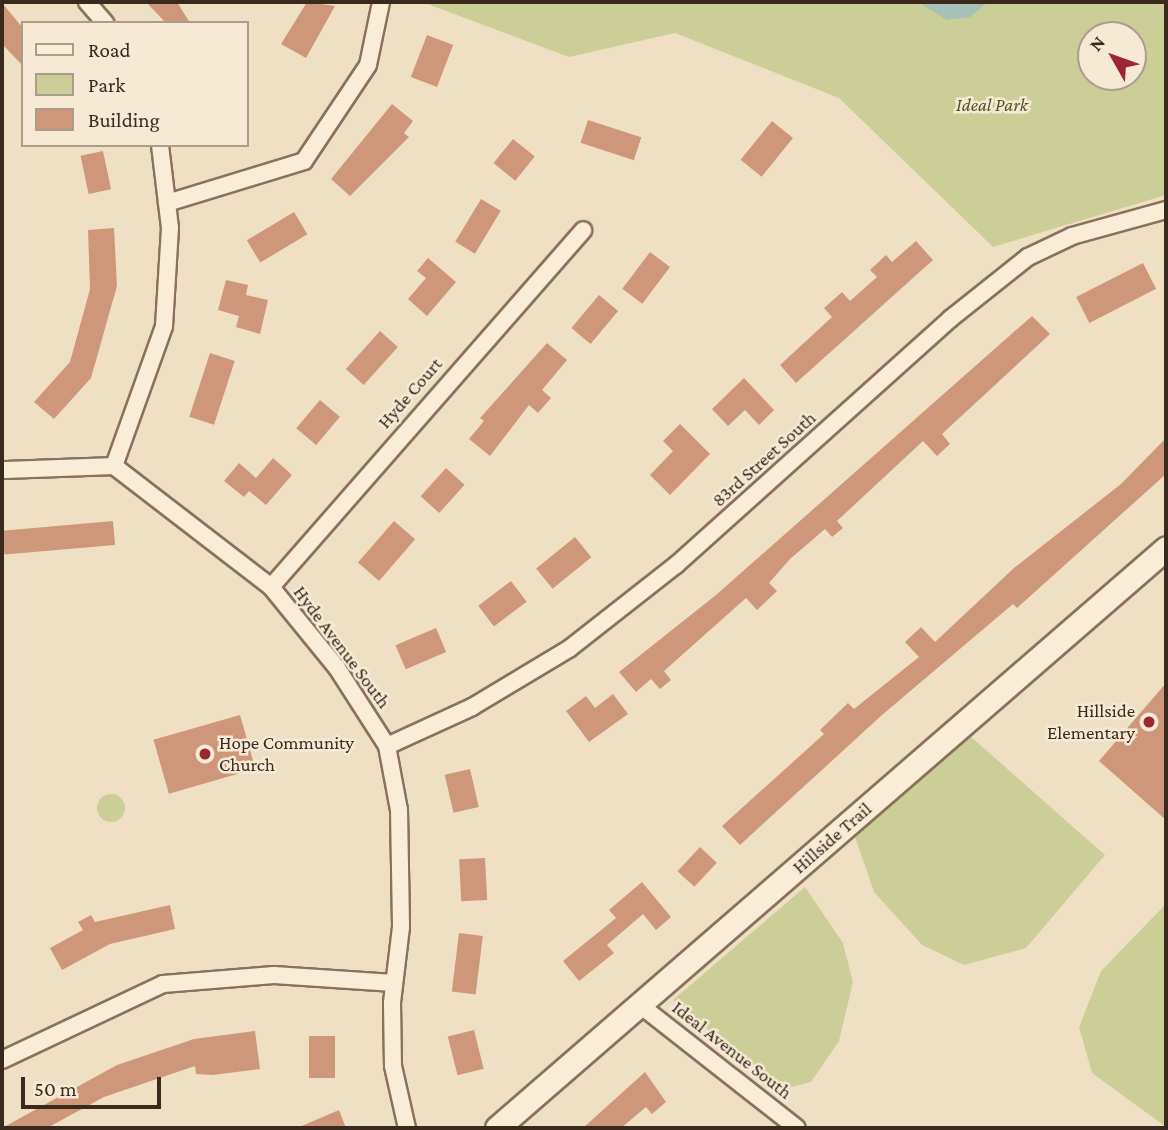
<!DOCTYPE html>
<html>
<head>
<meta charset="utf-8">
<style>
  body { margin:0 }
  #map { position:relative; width:1168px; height:1130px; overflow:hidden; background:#efe0c4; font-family:"Crimson Pro",serif }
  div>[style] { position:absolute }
  .green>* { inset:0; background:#ccce98 }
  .round { border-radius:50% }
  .water>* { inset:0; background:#a6c2b8 }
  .building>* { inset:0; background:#ce9779; transform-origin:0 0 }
  .roads { filter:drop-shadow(2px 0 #8b715a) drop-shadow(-2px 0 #8b715a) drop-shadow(0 2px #8b715a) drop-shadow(0 -2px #8b715a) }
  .street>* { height:16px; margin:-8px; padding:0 8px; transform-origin:8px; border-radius:8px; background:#faedd8 }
  .secondary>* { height:23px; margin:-11.5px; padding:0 11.5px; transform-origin:11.5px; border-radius:11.5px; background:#faedd8 }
  .dots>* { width:19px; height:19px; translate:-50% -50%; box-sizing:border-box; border:4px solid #f7ead4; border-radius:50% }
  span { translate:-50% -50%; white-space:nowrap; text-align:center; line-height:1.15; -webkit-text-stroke:5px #f7ead4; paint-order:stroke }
  .park-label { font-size:19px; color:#4e5724; font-style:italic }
  .street-label { font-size:19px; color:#3a2a1e }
  .poi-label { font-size:19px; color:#3a2a1e }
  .right { translate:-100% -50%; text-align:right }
  .left { translate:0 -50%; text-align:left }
  .frame { position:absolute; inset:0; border:4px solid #3a2a1e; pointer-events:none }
  .legend { position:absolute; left:21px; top:21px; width:228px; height:126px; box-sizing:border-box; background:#f7ead4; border:2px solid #ab9d8b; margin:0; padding:9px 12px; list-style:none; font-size:21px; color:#3a2a1e }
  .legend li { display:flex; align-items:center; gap:14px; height:35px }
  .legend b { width:35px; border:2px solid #ab9d8b }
  .north { position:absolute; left:1077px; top:21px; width:70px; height:70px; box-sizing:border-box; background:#f7ead4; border:2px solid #ab9d8b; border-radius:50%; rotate:310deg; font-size:19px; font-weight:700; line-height:28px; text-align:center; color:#3a2a1e }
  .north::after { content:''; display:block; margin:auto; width:24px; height:32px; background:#9b2831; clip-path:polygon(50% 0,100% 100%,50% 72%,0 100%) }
  .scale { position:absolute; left:21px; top:1077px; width:140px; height:32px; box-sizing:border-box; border:4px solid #3a2a1e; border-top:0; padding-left:9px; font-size:21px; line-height:24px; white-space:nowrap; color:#3a2a1e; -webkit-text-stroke:5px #f7ead4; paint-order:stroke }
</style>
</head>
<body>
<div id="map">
  <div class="green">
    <div style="clip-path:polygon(evenodd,422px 2px,1166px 2px,1166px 195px,993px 247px,839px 98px,675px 33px,569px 57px,422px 2px,1091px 35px,1133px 35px,1133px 77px,1091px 77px,1091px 35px)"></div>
    <div style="clip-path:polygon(970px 736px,1105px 855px,1026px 948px,964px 965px,922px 945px,874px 892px,855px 837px)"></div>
    <div class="round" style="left:97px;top:794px;width:28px;height:28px"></div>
    <div style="clip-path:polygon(805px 887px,843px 943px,853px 982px,839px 1041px,811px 1082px,780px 1090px,673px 1000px)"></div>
    <div style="clip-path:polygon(1164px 906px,1166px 907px,1166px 1127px,1092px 1073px,1079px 1027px,1101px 971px)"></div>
  </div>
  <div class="water">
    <div style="clip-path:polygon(918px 2px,987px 2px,987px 3px,970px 17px,947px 20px)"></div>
  </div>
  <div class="building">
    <div style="clip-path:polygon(146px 2px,177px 2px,190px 23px,166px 23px)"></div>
    <div style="clip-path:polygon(307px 2px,335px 6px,306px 58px,281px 44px)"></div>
    <div style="clip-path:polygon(2px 3px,23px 28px,23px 66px,2px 44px)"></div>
    <div style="left:427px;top:35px;width:28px;height:45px;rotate:21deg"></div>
    <div style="clip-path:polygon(392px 104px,413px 121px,404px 133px,409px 137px,350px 196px,331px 179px)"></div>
    <div style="left:588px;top:120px;width:56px;height:24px;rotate:18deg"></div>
    <div style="left:772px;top:121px;width:27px;height:50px;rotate:39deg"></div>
    <div style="left:513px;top:139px;width:28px;height:31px;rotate:39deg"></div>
    <div style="left:103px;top:151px;width:39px;height:23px;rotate:78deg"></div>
    <div style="left:481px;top:199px;width:23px;height:50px;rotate:31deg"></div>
    <div style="left:294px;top:212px;width:26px;height:55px;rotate:59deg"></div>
    <div style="clip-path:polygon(114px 228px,117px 286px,91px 378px,54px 419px,34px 402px,70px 362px,90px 289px,88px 230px)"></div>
    <div style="clip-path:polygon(916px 241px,933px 260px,796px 383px,780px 365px,832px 317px,824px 308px,842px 292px,850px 301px,877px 277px,870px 270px,886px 255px,892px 262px)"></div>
    <div style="left:650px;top:252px;width:25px;height:46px;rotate:37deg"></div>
    <div style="clip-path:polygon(428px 258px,456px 282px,427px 316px,408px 299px,426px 278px,417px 271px)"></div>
    <div style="left:1143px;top:263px;width:29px;height:75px;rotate:63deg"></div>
    <div style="clip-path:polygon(226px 280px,248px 285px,246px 295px,268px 300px,260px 334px,236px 327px,239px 316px,218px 310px)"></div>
    <div style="left:599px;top:295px;width:25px;height:43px;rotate:40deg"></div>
    <div style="clip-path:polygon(1032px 316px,1050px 334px,942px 434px,950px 444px,937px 456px,923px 441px,837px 521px,843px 528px,832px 537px,825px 529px,790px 559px,769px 583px,777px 591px,757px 610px,746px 598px,664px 671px,671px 680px,660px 689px,651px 679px,636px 692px,619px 672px,716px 595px)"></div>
    <div style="left:380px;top:331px;width:24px;height:51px;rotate:42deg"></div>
    <div style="clip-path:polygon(547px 343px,567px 360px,542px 390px,551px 398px,538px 413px,529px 405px,490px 456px,469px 439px,484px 421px,480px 418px)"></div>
    <div style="left:210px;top:353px;width:26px;height:67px;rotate:18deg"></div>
    <div style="clip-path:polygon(744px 378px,774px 410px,759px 425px,745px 410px,728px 426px,712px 409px)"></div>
    <div style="left:320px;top:400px;width:26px;height:37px;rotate:40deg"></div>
    <div style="clip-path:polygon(680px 424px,710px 454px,670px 495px,650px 475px,673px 451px,663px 441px)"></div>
    <div style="clip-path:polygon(1166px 438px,1166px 474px,1017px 608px,1013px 604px,882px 715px,740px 845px,722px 826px,824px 734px,820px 730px,848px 703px,854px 709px,919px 657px,905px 642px,921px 627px,935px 642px,1014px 568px,1121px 484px)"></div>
    <div style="clip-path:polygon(273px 458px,292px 475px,266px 505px,249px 491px,244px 497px,224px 481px,239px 463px,256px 478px)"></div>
    <div style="left:446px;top:468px;width:25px;height:38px;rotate:42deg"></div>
    <div style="left:113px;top:521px;width:24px;height:111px;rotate:85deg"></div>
    <div style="left:394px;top:521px;width:28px;height:55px;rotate:41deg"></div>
    <div style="left:575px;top:537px;width:26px;height:50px;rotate:51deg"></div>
    <div style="left:511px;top:581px;width:26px;height:41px;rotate:53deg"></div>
    <div style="left:436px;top:628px;width:26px;height:44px;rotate:67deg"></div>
    <div style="clip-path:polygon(1166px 683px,1166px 820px,1099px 761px)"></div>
    <div style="clip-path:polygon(613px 694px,628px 714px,589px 742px,566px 711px,586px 696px,595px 708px)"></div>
    <div style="left:240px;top:715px;width:56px;height:90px;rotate:74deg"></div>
    <div style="left:470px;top:769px;width:39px;height:26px;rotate:77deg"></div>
    <div style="left:700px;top:847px;width:23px;height:33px;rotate:43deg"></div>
    <div style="left:485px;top:858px;width:42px;height:26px;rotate:87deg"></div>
    <div style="clip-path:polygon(642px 882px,671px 917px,656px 930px,643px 914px,607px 945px,614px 953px,579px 981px,563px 961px,616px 918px,609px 910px)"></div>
    <div style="clip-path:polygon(170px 905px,175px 929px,110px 944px,62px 970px,50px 948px,83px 930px,78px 922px,91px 915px,95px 922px)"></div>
    <div style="left:459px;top:933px;width:24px;height:59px;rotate:7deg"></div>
    <div style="left:474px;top:1030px;width:40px;height:27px;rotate:76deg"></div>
    <div style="clip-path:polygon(255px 1031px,260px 1069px,213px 1075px,196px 1074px,195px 1066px,104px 1097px,47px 1128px,2px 1128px,117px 1065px,194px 1039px)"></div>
    <div style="left:309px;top:1036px;width:26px;height:42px"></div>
    <div style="clip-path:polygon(645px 1072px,666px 1102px,652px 1114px,646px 1107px,621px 1128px,583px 1128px)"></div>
    <div style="clip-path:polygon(339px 1110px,346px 1128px,297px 1128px)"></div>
  </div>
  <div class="roads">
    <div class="street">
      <div style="left:87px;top:2px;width:28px;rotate:49deg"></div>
      <div style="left:167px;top:203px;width:143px;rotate:-17deg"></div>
      <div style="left:304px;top:161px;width:115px;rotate:-56.3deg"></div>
      <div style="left:368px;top:65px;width:64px;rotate:-78.3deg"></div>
      <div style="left:114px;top:466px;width:149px;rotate:-70.3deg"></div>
      <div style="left:164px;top:326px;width:98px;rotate:-86.5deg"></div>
      <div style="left:170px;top:228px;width:84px;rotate:-96.9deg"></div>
      <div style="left:2px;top:470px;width:112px;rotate:-2deg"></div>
      <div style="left:114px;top:466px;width:198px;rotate:37.6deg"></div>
      <div style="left:271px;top:587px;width:104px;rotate:50.8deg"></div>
      <div style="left:337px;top:668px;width:93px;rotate:57.3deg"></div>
      <div style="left:387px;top:746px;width:65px;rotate:79.4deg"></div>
      <div style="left:399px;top:810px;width:117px;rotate:89deg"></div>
      <div style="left:401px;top:927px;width:77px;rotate:96.8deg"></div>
      <div style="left:392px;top:1003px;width:63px;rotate:89.1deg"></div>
      <div style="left:393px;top:1066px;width:64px;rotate:77.3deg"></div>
      <div style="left:271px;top:587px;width:474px;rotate:-48.8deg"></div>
      <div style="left:387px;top:746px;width:94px;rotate:-24.6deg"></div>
      <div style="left:472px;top:707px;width:114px;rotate:-31deg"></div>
      <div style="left:570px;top:648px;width:135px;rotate:-38.1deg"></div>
      <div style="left:676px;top:565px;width:368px;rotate:-41.9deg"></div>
      <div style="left:950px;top:319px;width:100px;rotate:-38.5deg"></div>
      <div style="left:1028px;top:257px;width:49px;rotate:-25.5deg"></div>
      <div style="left:1072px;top:236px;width:98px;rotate:-15.5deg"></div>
      <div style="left:640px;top:1005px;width:199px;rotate:38.1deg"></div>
      <div style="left:2px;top:1060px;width:178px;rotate:-25.3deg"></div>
      <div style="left:163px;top:984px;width:111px;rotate:-4.6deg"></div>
      <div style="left:274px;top:975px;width:120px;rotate:3.8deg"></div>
    </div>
    <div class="secondary">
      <div style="left:497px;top:1128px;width:885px;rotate:-40.92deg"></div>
    </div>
  </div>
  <div class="dots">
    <div style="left:1149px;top:722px;background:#9b2831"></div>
    <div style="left:205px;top:754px;background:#9b2831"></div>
  </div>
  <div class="park-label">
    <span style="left:992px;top:105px">Ideal Park</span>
  </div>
  <div class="street-label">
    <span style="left:410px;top:393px;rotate:-49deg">Hyde Court</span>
    <span style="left:764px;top:459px;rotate:-42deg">83rd Street South</span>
    <span style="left:342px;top:647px;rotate:53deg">Hyde Avenue South</span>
    <span style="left:832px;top:838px;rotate:-41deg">Hillside Trail</span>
    <span style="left:732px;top:1050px;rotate:38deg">Ideal Avenue South</span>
  </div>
  <div class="poi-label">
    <span class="right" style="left:1135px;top:722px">Hillside<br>Elementary</span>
    <span class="left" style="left:219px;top:754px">Hope Community<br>Church</span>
  </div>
  <div class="frame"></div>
  <ul class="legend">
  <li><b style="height:9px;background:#faedd8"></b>Road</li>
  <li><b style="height:19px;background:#ccce98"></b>Park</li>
  <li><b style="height:19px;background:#ce9779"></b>Building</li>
  </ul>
  <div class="north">N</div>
  <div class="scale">50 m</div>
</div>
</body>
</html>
